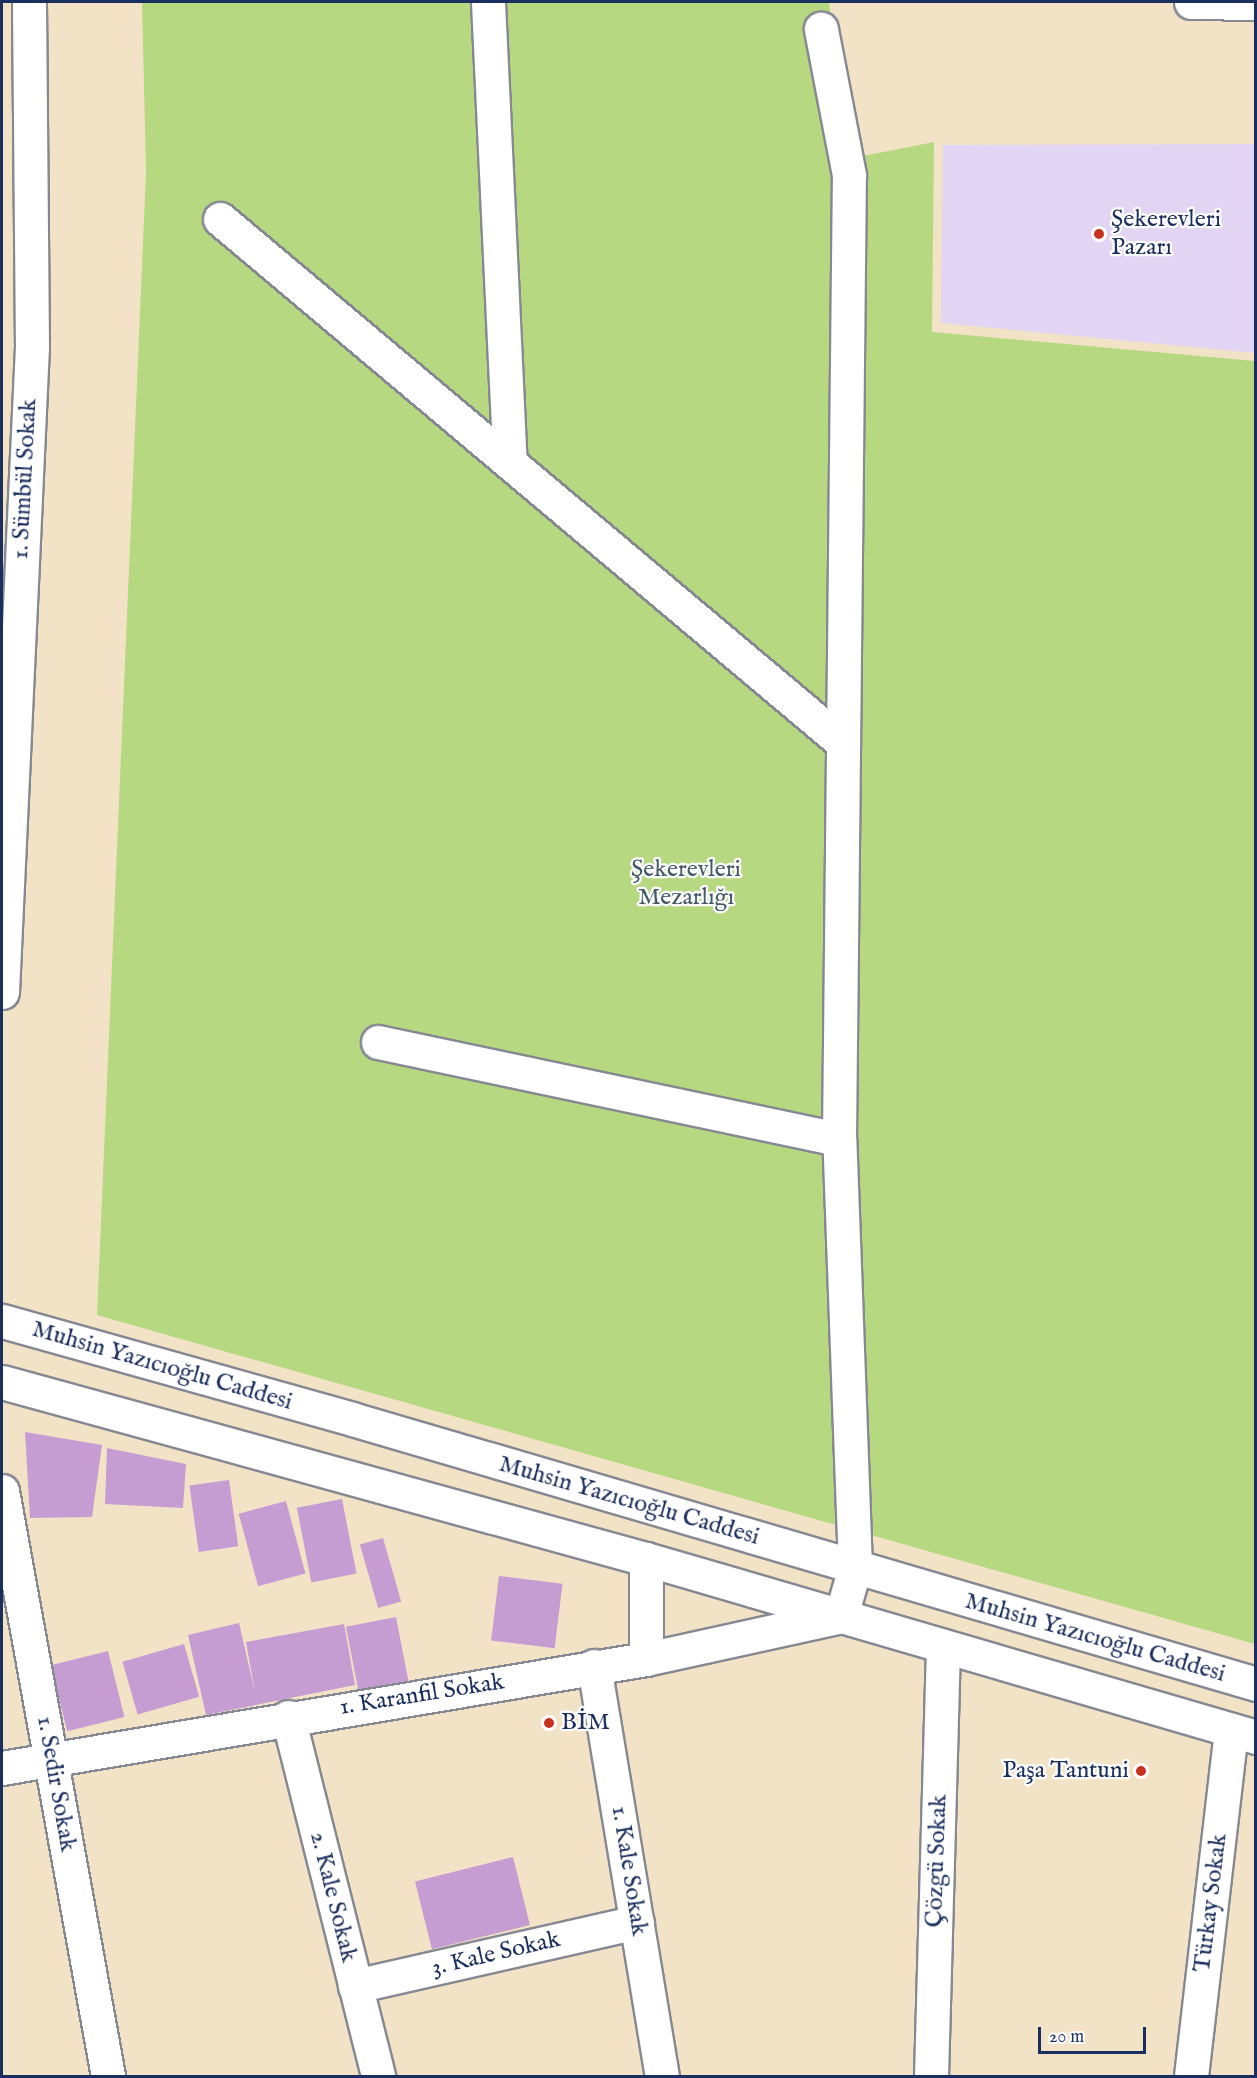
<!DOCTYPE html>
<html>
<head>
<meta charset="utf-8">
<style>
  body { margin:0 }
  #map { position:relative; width:1257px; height:2078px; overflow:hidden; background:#f2e3c7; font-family:"IM FELL English",serif }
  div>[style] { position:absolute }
  .built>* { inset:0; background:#e2d4f3 }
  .green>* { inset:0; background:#b6d880 }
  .building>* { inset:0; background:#c69dd2; transform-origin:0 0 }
  .roads { filter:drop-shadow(2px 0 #868992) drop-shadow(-2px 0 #868992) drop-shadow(0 2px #868992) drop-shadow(0 -2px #868992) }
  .minor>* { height:33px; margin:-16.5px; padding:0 16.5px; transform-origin:16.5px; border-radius:16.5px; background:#fff }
  .dots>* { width:16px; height:16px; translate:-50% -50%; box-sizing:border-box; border:3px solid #fff; border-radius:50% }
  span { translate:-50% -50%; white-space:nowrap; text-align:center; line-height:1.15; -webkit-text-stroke:4.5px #fff; paint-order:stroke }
  .poi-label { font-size:24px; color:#1b2f5e }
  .left { translate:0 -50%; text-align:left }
  .right { translate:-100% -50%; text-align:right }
  .street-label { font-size:24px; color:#1b2f5e }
  .park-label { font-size:24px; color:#425966 }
  .frame { position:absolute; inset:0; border:3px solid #1b2f5e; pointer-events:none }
  .scale { position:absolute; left:1038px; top:2027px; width:108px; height:27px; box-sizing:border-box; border:3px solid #1b2f5e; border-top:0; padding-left:8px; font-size:18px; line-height:21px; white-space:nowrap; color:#1b2f5e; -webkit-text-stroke:4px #fff; paint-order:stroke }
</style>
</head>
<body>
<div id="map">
  <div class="built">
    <div style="clip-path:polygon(1255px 144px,1255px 353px,941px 323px,943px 145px)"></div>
  </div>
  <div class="green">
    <div style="clip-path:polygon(142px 2px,829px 2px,848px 159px,934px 142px,932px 332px,1255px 361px,1255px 1644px,97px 1315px,146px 172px)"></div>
  </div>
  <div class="building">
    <div style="clip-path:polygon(25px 1432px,102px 1445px,92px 1517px,30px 1518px)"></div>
    <div style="clip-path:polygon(107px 1448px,186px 1464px,183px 1508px,105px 1504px)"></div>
    <div style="left:229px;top:1480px;width:67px;height:40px;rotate:82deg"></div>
    <div style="left:342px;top:1499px;width:76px;height:46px;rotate:79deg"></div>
    <div style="left:286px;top:1501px;width:75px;height:49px;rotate:75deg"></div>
    <div style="left:383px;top:1538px;width:66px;height:24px;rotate:74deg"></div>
    <div style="left:499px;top:1576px;width:64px;height:65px;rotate:7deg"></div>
    <div style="left:396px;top:1617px;width:72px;height:51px;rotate:79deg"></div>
    <div style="clip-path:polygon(239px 1623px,255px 1692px,246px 1642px,344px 1624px,355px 1685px,206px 1715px,188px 1635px)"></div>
    <div style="left:184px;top:1644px;width:55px;height:64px;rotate:74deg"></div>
    <div style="left:108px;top:1651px;width:68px;height:59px;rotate:76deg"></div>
    <div style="left:513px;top:1857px;width:70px;height:101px;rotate:76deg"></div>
  </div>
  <div class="roads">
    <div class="minor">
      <div style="left:488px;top:2px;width:461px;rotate:87.3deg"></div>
      <div style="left:1191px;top:2px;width:65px;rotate:0.9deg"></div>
      <div style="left:220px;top:219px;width:814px;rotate:40.07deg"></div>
      <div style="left:2px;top:992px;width:646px;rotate:-87.34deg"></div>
      <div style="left:32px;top:347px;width:345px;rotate:-90.5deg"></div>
      <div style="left:378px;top:1042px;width:471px;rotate:11.9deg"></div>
      <div style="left:2px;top:1321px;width:363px;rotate:15.6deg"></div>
      <div style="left:352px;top:1419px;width:942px;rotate:16.34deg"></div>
      <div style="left:2px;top:1382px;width:668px;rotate:15.37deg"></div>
      <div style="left:646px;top:1559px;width:635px;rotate:16.27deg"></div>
      <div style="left:2px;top:1491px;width:595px;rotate:79.73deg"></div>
      <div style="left:646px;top:1559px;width:100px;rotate:90deg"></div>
      <div style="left:594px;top:1666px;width:416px;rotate:80.6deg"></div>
      <div style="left:288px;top:1717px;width:370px;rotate:75.9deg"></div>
      <div style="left:2px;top:1768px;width:653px;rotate:-9.61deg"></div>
      <div style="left:646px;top:1659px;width:200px;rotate:-12.4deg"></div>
      <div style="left:841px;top:1616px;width:51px;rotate:-74.1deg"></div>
      <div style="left:855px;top:1567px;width:428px;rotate:-92.1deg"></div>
      <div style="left:839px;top:1139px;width:964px;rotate:-89.41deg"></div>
      <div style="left:849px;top:175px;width:149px;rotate:-100.9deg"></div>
      <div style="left:355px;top:1986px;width:289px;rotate:-12.8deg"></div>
      <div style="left:931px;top:2076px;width:430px;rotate:-88.4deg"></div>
      <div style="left:1191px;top:2076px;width:348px;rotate:-83.4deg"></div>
    </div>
  </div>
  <div class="dots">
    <div style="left:1099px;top:234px;background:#c8321e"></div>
    <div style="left:549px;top:1723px;background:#c8321e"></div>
    <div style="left:1141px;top:1771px;background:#c8321e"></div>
  </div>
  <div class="poi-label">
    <span class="left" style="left:1111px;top:234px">Şekerevleri<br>Pazarı</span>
    <span class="left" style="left:561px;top:1723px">BİM</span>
    <span class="right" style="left:1129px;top:1771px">Paşa Tantuni</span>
  </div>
  <div class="street-label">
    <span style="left:25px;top:479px;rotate:-87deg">1. Sümbül Sokak</span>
    <span style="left:162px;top:1366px;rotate:16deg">Muhsin Yazıcıoğlu Caddesi</span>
    <span style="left:629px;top:1501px;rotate:16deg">Muhsin Yazıcıoğlu Caddesi</span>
    <span style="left:1095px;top:1638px;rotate:16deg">Muhsin Yazıcıoğlu Caddesi</span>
    <span style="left:422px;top:1695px;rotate:-9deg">1. Karanfil Sokak</span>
    <span style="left:56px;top:1784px;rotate:80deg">1. Sedir Sokak</span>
    <span style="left:937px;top:1861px;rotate:-88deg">Çözgü Sokak</span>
    <span style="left:629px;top:1871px;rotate:81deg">1. Kale Sokak</span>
    <span style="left:333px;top:1897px;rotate:76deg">2. Kale Sokak</span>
    <span style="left:1211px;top:1903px;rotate:-83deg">Türkay Sokak</span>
    <span style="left:496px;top:1954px;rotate:-13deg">3. Kale Sokak</span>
  </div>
  <div class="park-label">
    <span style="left:686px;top:884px">Şekerevleri<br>Mezarlığı</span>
  </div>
  <div class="frame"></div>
  <div class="scale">20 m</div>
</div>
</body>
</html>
